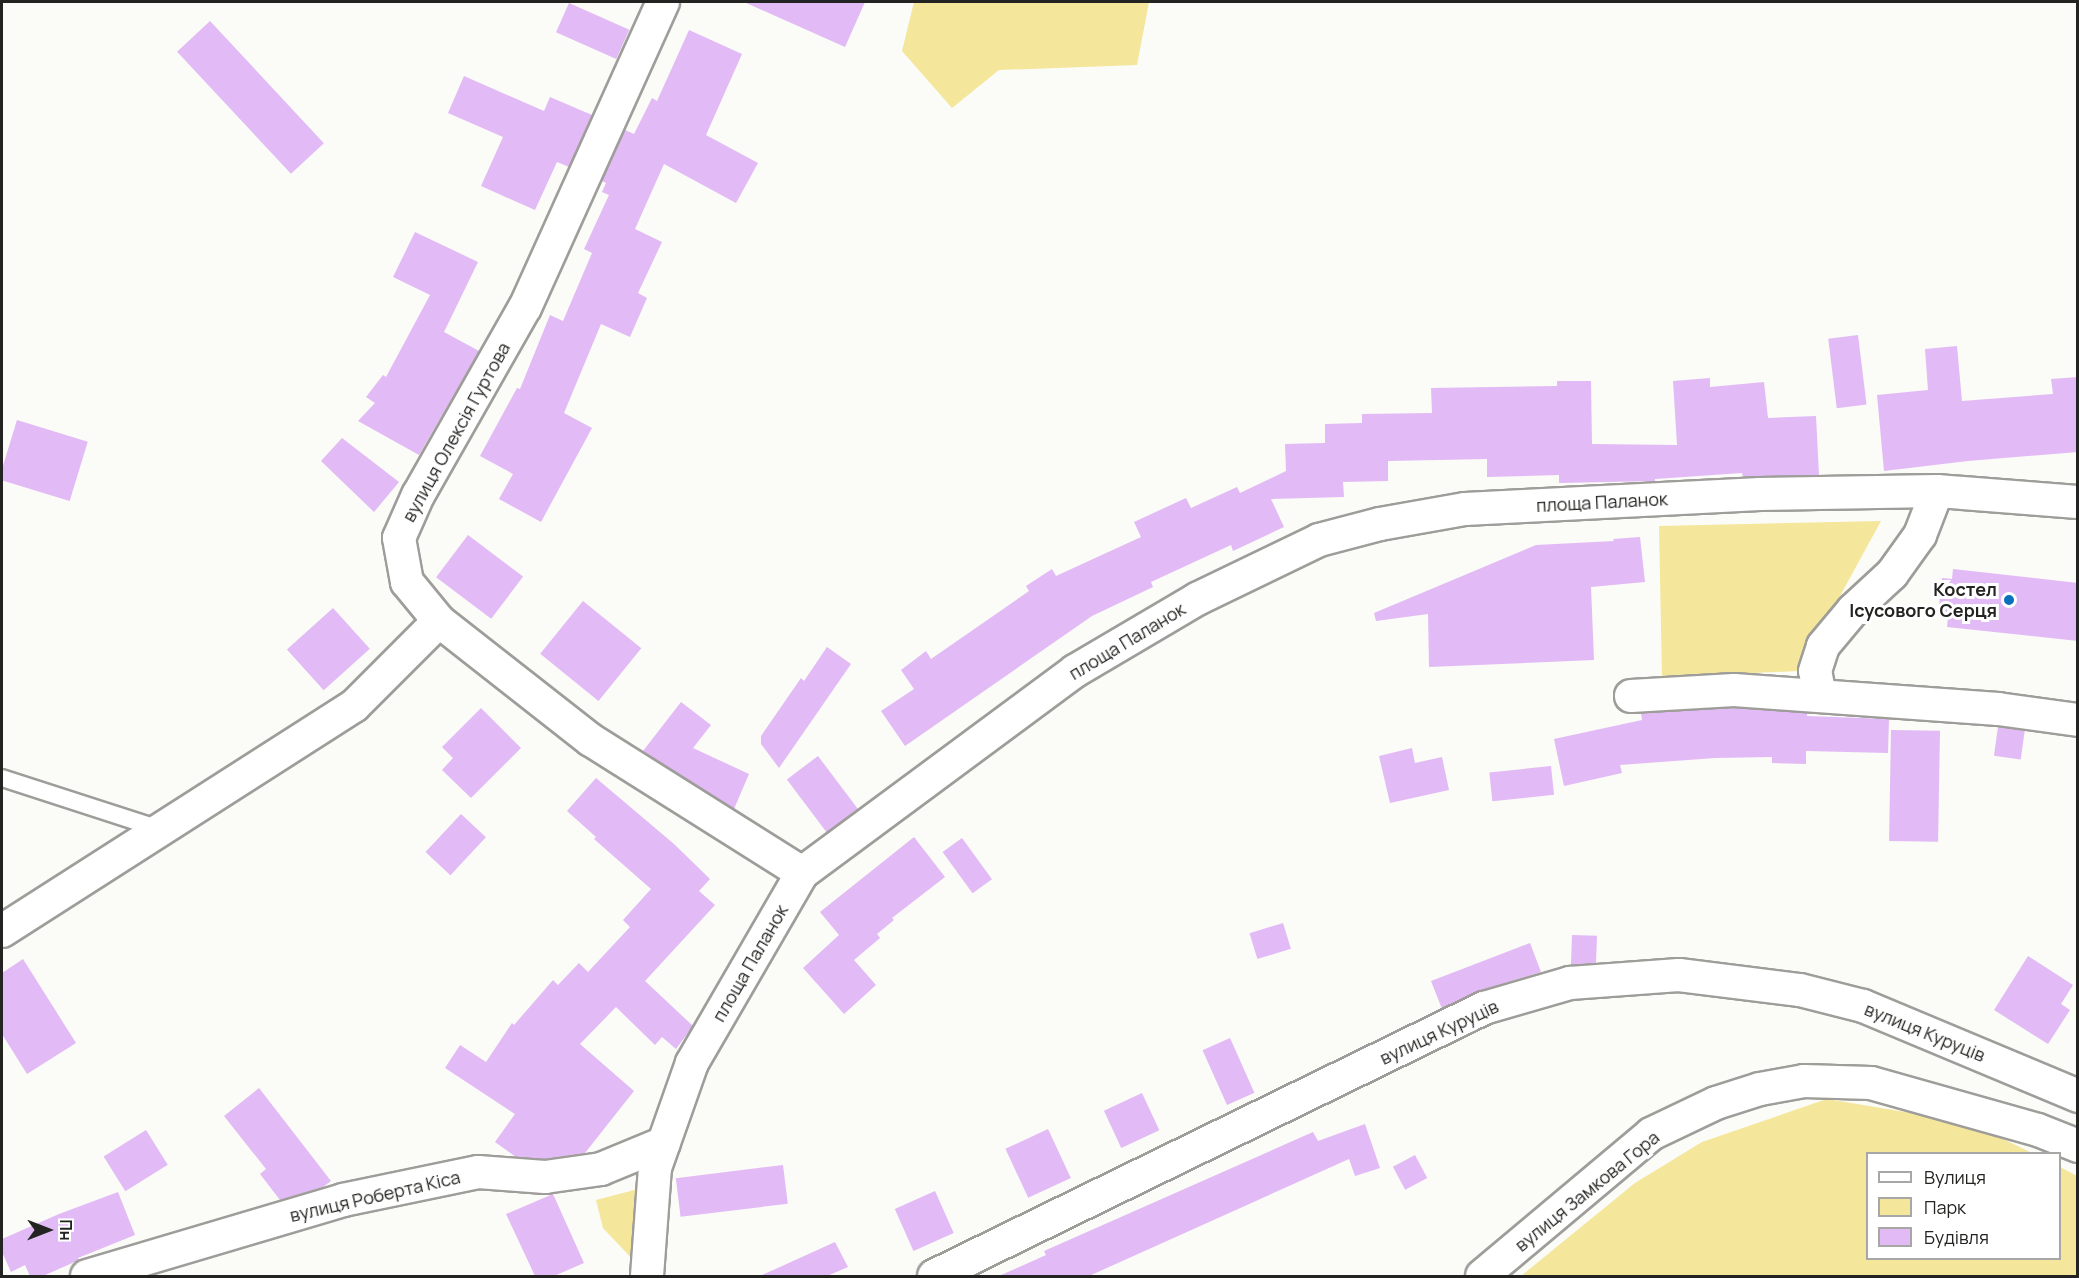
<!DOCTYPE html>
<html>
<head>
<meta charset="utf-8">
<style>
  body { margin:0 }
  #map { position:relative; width:2079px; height:1278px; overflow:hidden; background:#fbfbf7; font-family:Manrope,sans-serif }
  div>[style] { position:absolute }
  .green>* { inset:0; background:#f4e69a }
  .building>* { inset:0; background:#e2baf5; transform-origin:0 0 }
  .roads { filter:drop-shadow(2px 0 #9e9d9a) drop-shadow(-2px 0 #9e9d9a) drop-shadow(0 2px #9e9d9a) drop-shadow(0 -2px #9e9d9a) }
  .lane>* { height:16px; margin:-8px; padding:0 8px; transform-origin:8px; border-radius:8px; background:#fff }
  .street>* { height:32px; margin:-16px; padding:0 16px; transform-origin:16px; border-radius:16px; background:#fff }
  .dots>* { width:16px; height:16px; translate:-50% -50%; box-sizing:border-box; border:3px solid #fff; border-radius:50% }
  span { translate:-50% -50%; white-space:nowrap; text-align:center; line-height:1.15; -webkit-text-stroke:6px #fff; paint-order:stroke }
  .street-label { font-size:18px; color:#232321 }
  .poi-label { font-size:18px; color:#232321; font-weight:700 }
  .right { translate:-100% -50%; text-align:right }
  .frame { position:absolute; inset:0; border:3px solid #232321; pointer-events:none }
  .legend { position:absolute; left:1866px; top:1152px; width:195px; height:108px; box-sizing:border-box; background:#fff; border:2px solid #a7a7a6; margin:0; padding:8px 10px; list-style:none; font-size:18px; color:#232321 }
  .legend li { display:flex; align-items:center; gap:12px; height:30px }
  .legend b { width:30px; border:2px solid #a7a7a6 }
  .north { position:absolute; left:18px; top:1200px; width:60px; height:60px; -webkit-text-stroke:4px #fff; paint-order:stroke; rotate:90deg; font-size:16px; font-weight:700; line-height:24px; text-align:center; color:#232321 }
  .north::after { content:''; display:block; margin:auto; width:21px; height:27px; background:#232321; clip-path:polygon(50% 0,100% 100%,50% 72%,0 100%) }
</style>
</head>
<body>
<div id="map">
  <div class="green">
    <div style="clip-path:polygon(914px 2px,1149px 2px,1137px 65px,999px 70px,952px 108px,902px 51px)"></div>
    <div style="clip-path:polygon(1881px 521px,1799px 671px,1662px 677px,1659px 526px)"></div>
    <div style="clip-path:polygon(1827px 1099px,1935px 1117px,2003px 1139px,2032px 1153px,1868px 1154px,1868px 1258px,2060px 1258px,2060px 1167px,2077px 1176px,2077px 1276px,1521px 1276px,1635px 1183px,1702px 1142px)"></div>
    <div style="clip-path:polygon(646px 1187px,639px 1266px,603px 1228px,596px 1200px)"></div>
  </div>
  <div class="building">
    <div style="clip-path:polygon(744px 2px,865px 2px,845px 47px)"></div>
    <div style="left:569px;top:3px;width:66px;height:32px;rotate:24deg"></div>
    <div style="left:210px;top:21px;width:167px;height:45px;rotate:47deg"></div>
    <div style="clip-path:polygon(689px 30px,742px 54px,706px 135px,758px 163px,736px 203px,664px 164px,635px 229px,662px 242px,638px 293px,647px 298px,630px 337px,601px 324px,564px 413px,592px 428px,541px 522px,499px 499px,513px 474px,480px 456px,517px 388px,520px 389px,550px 315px,563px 321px,592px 253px,584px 249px,609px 195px,602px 192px,606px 183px,602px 181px,625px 130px,634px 134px,652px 98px,657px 101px)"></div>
    <div style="clip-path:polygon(464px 76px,544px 111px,550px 97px,592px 115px,569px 167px,557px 162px,535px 210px,481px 186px,503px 137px,448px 113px)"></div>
    <div style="clip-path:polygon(415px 232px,478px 262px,444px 332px,479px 351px,419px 455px,358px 421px,375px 403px,366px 397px,383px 375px,386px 377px,430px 295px,393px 277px)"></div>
    <div style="left:1858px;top:335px;width:70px;height:30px;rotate:83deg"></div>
    <div style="clip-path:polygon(1957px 346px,1962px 401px,2053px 394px,2051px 379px,2078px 377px,2078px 452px,1968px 461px,1884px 471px,1877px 395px,1928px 390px,1925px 349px)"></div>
    <div style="clip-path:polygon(1710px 378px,1710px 387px,1764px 382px,1768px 418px,1816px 416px,1819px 475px,1743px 477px,1742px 473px,1655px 479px,1655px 481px,1559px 483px,1559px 475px,1487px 477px,1487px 459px,1388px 461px,1388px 481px,1343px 482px,1344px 497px,1271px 499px,1284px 527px,1233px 551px,1231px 545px,1151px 582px,1153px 587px,1092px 616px,905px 746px,881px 711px,914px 689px,901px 670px,926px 651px,931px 659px,1029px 591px,1026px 586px,1052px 569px,1056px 576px,1141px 537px,1134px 522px,1186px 498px,1191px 508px,1237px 487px,1240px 493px,1286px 471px,1285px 444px,1325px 443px,1325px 424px,1362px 423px,1362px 414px,1432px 413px,1431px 388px,1557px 386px,1557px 381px,1591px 381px,1592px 444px,1677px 445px,1673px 381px)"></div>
    <div style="left:17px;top:420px;width:74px;height:62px;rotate:17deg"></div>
    <div style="clip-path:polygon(342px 438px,399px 482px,374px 512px,321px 461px)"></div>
    <div style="left:468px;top:535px;width:69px;height:53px;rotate:37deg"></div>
    <div style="clip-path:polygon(1640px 537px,1645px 582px,1591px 587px,1594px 660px,1429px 667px,1428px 614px,1376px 621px,1374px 613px,1536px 545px,1614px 541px,1613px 539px)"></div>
    <div style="clip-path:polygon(1953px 569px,2078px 583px,2078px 641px,1947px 627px,1948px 617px,1938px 616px,1942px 578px,1952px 579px)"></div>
    <div style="left:583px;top:601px;width:75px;height:68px;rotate:39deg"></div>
    <div style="left:333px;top:608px;width:55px;height:62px;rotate:48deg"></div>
    <div style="clip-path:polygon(827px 647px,851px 664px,779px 768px,761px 744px,761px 736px,801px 678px,804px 681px)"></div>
    <div style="clip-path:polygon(681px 702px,711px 725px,693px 748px,749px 774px,734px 809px,643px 751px)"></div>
    <div style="clip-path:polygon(481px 708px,521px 748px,471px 798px,442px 770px,453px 758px,442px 747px)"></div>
    <div style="clip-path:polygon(1734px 708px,1807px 713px,1807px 716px,1889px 719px,1888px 753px,1806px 751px,1806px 764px,1772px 763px,1772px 757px,1715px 758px,1620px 765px,1622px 773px,1564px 786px,1554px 739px,1642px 720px,1641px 713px)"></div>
    <div style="left:1998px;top:727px;width:27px;height:29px;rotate:8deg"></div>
    <div style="left:1891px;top:730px;width:49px;height:111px;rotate:1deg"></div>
    <div style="clip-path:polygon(1412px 748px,1415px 763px,1442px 757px,1449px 790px,1390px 803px,1379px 756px)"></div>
    <div style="left:818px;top:756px;width:66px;height:39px;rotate:53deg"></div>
    <div style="left:1551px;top:766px;width:29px;height:62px;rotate:84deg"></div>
    <div style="clip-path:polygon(596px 778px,674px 844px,710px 879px,699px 891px,715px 905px,645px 981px,693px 1026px,676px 1049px,662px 1037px,655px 1045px,616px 1007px,580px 1044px,634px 1091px,585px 1153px,544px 1159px,516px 1157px,495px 1142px,515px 1114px,445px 1068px,460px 1045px,486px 1062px,512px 1023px,514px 1025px,553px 980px,558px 985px,579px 963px,588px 972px,630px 927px,623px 920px,651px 889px,594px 839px,596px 837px,567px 811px)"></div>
    <div style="left:461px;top:814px;width:34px;height:52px;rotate:43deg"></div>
    <div style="clip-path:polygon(914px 837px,945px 877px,892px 918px,894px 920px,877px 934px,880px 938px,854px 960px,876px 985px,844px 1014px,803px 968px,839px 935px,820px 912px)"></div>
    <div style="left:962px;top:838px;width:51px;height:24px;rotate:54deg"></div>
    <div style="left:1283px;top:923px;width:27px;height:35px;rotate:73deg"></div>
    <div style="left:1572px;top:935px;width:25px;height:30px;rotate:2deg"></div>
    <div style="clip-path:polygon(1530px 943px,1541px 972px,1479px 991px,1442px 1009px,1431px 981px)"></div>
    <div style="clip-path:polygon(2028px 956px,2073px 985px,2061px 1004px,2070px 1010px,2048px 1044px,1994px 1010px)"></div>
    <div style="clip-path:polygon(23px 959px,76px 1043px,27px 1074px,2px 1034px,2px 973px)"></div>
    <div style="left:1230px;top:1038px;width:60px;height:30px;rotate:66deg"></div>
    <div style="clip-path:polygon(259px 1088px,331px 1181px,323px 1187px,280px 1200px,260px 1174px,266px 1169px,224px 1116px)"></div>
    <div style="left:1142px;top:1093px;width:41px;height:42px;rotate:65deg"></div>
    <div style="clip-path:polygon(1365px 1124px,1380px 1168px,1355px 1176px,1349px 1159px,1089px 1276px,999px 1276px,1046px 1255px,1044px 1251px,1313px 1132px,1318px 1141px)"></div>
    <div style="left:1048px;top:1129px;width:54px;height:47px;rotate:65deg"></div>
    <div style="left:146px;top:1130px;width:41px;height:50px;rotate:58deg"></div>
    <div style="left:1415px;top:1155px;width:26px;height:25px;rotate:62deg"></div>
    <div style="left:783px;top:1165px;width:39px;height:108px;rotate:83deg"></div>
    <div style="left:935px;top:1191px;width:46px;height:44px;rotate:66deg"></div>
    <div style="clip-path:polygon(118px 1192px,135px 1235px,78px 1258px,79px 1260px,43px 1276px,30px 1276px,25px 1265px,11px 1272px,2px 1252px,2px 1239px,59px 1214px)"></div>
    <div style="clip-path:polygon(553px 1194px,584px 1263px,554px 1276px,535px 1276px,506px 1214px)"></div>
    <div style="clip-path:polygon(835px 1242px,848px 1267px,827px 1276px,760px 1276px)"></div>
  </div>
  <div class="roads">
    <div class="lane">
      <div style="left:2px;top:778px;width:166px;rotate:17.9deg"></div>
    </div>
    <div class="street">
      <div style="left:663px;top:2px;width:335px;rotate:114.3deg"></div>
      <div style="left:525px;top:307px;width:216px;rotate:119.6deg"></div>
      <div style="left:418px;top:495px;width:47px;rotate:113.8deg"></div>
      <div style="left:399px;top:538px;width:45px;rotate:79.7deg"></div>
      <div style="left:407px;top:582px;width:50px;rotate:50.6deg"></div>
      <div style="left:439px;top:621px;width:193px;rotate:38.1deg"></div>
      <div style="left:591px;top:740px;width:249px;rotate:32.2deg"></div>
      <div style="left:1631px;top:696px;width:103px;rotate:-3.3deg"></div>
      <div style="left:1734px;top:690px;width:265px;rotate:4.1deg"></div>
      <div style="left:1998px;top:709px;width:81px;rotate:7.8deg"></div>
      <div style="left:1820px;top:696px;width:25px;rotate:-101deg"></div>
      <div style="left:1815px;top:671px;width:26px;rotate:-72deg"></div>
      <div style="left:1823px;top:646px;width:47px;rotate:-50.2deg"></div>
      <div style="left:1853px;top:610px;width:53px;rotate:-42.7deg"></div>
      <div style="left:1892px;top:574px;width:48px;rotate:-54.3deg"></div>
      <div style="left:1920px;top:535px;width:47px;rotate:-68.9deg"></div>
      <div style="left:2px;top:931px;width:418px;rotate:-32.6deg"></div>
      <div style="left:354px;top:706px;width:120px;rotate:-45deg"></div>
      <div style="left:87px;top:1276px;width:267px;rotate:-16.5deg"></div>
      <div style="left:343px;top:1200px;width:138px;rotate:-11.7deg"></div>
      <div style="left:478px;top:1172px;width:67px;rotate:4.3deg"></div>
      <div style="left:545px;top:1177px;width:57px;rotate:-8.1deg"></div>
      <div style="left:601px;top:1169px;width:68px;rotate:-22.4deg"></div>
      <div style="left:647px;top:1276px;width:108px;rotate:-85.8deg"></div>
      <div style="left:655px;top:1168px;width:111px;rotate:-70.6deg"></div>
      <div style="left:692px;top:1063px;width:220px;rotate:-59.9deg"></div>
      <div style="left:802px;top:873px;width:340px;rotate:-36.5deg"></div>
      <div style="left:1075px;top:671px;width:142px;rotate:-30.5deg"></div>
      <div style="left:1197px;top:599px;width:136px;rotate:-25.8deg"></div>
      <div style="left:1319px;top:540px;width:63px;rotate:-14.7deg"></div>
      <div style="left:1380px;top:524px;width:86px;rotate:-10deg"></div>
      <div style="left:1465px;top:509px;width:295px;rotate:-2.9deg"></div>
      <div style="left:1760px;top:494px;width:177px;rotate:-1deg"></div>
      <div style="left:1937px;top:491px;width:141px;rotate:4.5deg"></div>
      <div style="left:934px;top:1276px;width:612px;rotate:-25.98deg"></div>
      <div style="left:1484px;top:1008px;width:90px;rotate:-16.2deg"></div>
      <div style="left:1570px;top:983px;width:109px;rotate:-4.2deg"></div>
      <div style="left:1679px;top:975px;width:122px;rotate:7.1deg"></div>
      <div style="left:1800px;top:990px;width:65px;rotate:14.3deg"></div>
      <div style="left:1863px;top:1006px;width:233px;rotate:22.7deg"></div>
      <div style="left:1482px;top:1276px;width:221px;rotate:-40deg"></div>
      <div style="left:1651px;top:1134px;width:72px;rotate:-25.5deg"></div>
      <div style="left:1716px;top:1103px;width:46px;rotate:-17.7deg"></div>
      <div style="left:1760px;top:1089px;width:45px;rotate:-10.3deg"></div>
      <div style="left:1804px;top:1081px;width:67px;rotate:1.7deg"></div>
      <div style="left:1871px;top:1083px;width:173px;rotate:15.7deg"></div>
      <div style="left:2038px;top:1130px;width:43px;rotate:21.8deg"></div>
    </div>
  </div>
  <div class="dots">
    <div style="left:2009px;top:600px;background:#0b70bc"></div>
  </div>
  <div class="street-label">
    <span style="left:456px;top:432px;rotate:-61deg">вулиця Олексія Гуртова</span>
    <span style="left:1602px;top:502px;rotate:-3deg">площа Паланок</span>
    <span style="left:1127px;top:641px;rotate:-31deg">площа Паланок</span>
    <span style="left:750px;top:963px;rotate:-60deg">площа Паланок</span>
    <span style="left:1439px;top:1032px;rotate:-25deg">вулиця Куруців</span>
    <span style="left:1925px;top:1032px;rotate:22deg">вулиця Куруців</span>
    <span style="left:1587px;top:1191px;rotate:-39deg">вулиця Замкова Гора</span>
    <span style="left:375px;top:1196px;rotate:-13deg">вулиця Роберта Кіса</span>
  </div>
  <div class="poi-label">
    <span class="right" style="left:1997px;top:600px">Костел<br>Ісусового Серця</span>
  </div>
  <div class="frame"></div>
  <ul class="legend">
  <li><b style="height:8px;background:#fff"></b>Вулиця</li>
  <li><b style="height:16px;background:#f4e69a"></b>Парк</li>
  <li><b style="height:16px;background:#e2baf5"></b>Будівля</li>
  </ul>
  <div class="north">Пн</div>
</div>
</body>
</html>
